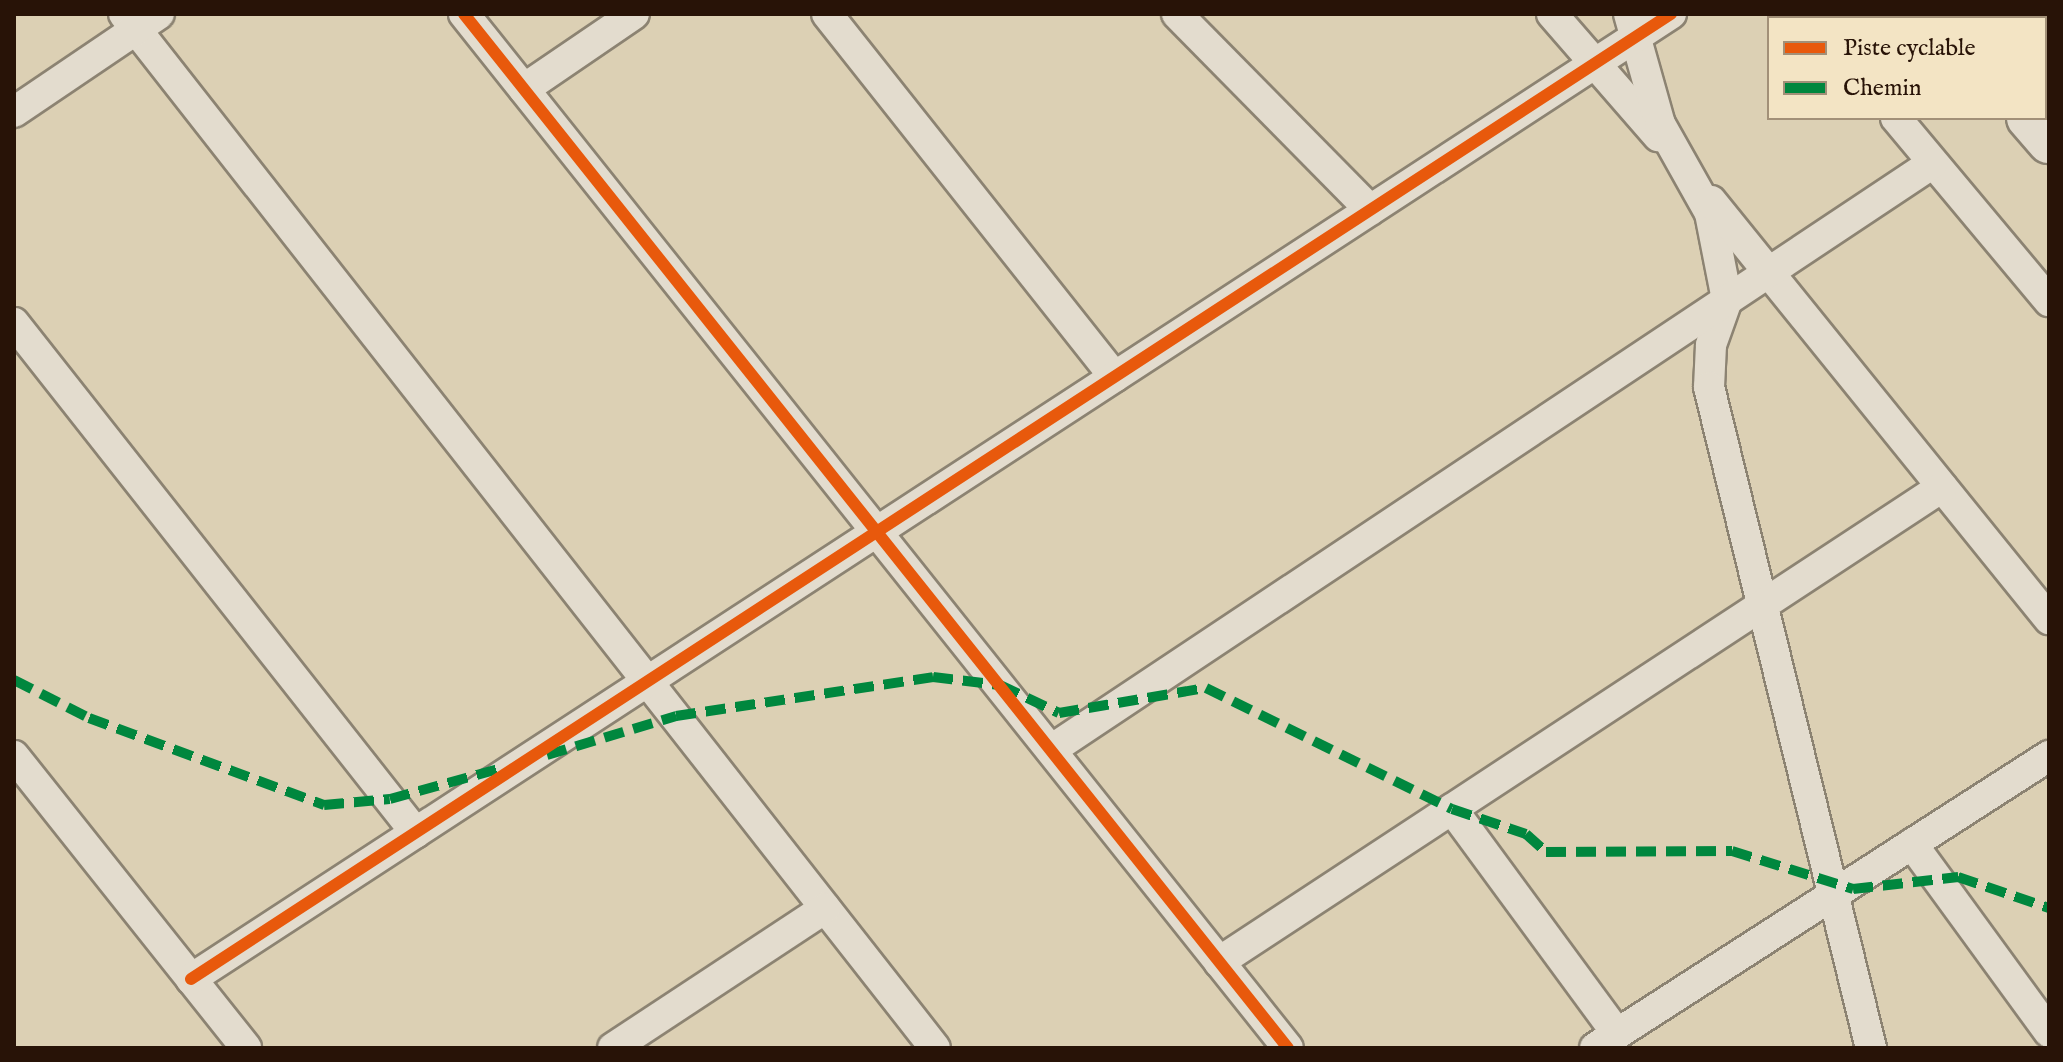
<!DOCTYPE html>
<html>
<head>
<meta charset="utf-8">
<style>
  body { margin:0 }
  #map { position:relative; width:2063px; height:1062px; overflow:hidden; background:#dcd0b4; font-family:"IM FELL English",serif }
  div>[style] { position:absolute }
  .roads { filter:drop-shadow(2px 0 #8c8372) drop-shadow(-2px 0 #8c8372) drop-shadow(0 2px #8c8372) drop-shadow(0 -2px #8c8372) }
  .street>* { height:30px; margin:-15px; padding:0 15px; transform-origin:15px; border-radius:15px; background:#e3dcce }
  .secondary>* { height:42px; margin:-21px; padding:0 21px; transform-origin:21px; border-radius:21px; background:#e3dcce }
  .quiet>* { height:10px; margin-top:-5px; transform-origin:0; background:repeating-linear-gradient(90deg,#00873e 0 20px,transparent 0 30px) }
  .cycleway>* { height:12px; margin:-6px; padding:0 6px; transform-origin:6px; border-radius:6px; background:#e8590c }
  span { translate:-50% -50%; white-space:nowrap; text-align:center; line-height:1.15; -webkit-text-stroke:7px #f3e4c4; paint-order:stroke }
  .frame { position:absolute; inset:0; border:16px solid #281307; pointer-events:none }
  .legend { position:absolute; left:1767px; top:16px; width:280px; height:104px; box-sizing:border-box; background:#f3e4c4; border:2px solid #a29078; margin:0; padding:10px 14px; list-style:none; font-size:24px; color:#281307 }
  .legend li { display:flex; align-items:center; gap:16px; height:40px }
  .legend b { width:40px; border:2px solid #a29078 }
</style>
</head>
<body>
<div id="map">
  <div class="roads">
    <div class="street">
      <div style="left:124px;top:14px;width:1314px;rotate:51.89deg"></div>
      <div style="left:464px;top:14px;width:1322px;rotate:51.45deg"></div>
      <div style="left:827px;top:14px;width:463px;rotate:51.6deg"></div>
      <div style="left:1177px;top:14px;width:275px;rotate:45.4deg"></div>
      <div style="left:1552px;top:14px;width:162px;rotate:49deg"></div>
      <div style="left:1629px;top:14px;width:114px;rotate:74.3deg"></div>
      <div style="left:1660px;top:124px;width:102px;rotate:60.7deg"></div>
      <div style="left:1710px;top:213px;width:89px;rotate:78.9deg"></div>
      <div style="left:1727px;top:300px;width:48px;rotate:109.6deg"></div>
      <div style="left:1711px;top:345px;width:42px;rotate:92.7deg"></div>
      <div style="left:1709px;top:387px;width:681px;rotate:76.23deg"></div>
      <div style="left:1809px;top:14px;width:5px;rotate:53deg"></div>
      <div style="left:524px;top:89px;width:133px;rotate:-34.3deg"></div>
      <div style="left:14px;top:112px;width:175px;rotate:-34.1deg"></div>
      <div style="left:1896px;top:118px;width:239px;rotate:50.1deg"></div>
      <div style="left:1711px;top:201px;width:538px;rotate:51.04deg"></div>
      <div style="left:14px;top:323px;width:649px;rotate:51.75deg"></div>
      <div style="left:1051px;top:750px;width:1059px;rotate:-33.65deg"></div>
      <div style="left:14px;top:756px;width:373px;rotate:51.5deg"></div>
      <div style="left:1452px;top:809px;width:279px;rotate:53.7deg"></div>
      <div style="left:1912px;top:844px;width:233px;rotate:53.9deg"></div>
      <div style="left:1219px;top:962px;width:865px;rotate:-33.3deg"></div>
      <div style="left:191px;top:979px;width:1767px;rotate:-33.11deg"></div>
      <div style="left:613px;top:1048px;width:254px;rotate:-33.4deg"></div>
      <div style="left:1595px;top:1048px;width:540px;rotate:-32.75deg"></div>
    </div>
    <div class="secondary">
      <div style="left:1938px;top:14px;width:6px;rotate:45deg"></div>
      <div style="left:2028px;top:118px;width:32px;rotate:49deg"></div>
    </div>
  </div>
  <div class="quiet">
    <div style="left:14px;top:680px;width:84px;rotate:26.9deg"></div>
    <div style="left:89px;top:718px;width:251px;rotate:20.3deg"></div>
    <div style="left:324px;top:805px;width:66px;rotate:-5.2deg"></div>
    <div style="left:390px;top:799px;width:119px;rotate:-15.5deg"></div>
    <div style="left:547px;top:755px;width:135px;rotate:-16.8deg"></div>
    <div style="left:676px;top:716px;width:260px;rotate:-8.6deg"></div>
    <div style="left:933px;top:677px;width:67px;rotate:6.8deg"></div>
    <div style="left:1000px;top:685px;width:65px;rotate:25.4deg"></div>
    <div style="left:1059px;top:713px;width:149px;rotate:-9.7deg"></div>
    <div style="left:1206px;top:688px;width:274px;rotate:26.2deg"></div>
    <div style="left:1452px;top:809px;width:78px;rotate:18.7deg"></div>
    <div style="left:1526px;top:834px;width:27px;rotate:42deg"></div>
    <div style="left:1546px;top:852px;width:186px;rotate:-0.3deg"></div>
    <div style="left:1732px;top:851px;width:127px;rotate:17.4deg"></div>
    <div style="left:1853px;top:889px;width:106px;rotate:-6.5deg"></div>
    <div style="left:1958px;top:877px;width:96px;rotate:18.8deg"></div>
  </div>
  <div class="cycleway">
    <div style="left:464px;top:14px;width:1322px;rotate:51.45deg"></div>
    <div style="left:191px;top:979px;width:1767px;rotate:-33.11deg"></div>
  </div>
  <div class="frame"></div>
  <ul class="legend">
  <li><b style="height:10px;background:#e8590c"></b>Piste cyclable</li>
  <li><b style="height:10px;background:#00873e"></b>Chemin</li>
  </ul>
</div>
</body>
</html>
